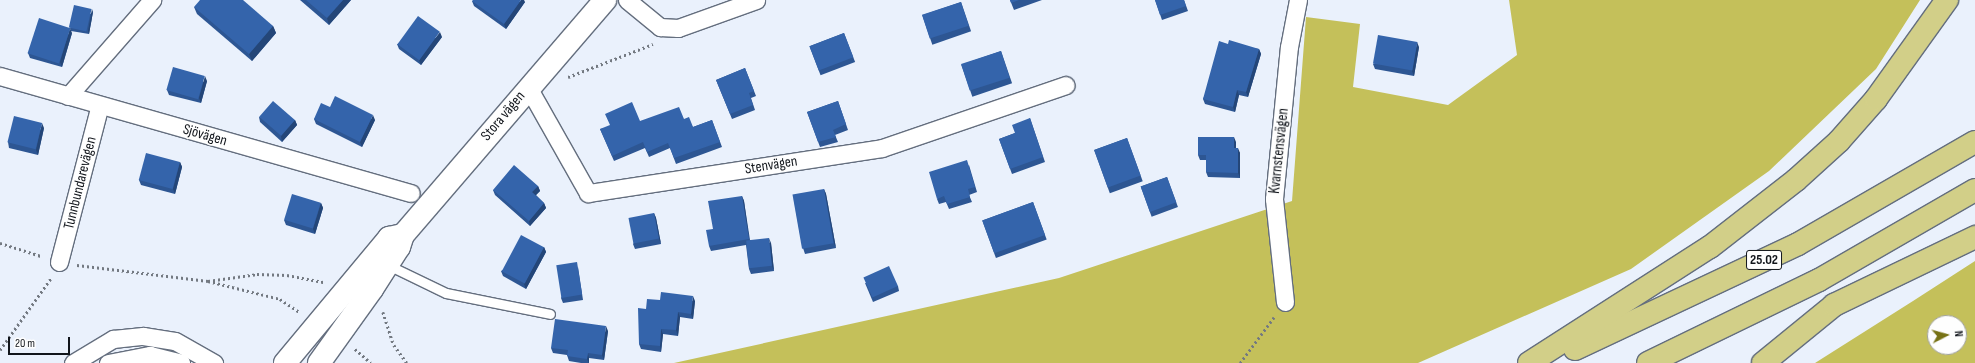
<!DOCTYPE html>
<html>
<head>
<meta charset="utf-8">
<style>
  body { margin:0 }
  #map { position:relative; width:1975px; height:363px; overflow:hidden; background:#eaf1fc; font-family:"Sofia Sans Condensed",sans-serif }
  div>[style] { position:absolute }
  .forest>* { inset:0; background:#c4c05a }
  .path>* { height:2.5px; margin-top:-1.25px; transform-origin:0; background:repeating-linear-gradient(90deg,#737981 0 2px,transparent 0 5px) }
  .roads { filter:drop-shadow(1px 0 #646e7e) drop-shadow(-1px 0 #646e7e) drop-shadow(0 1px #646e7e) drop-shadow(0 -1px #646e7e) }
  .lane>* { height:9px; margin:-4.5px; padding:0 4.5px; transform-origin:4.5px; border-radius:4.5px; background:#fff }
  .street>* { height:17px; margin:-8.5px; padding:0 8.5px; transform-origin:8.5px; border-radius:8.5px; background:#fff }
  .secondary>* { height:22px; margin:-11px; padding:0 11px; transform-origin:11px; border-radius:11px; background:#fff }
  .highway>* { height:22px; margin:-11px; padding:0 11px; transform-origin:11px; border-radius:11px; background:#d2cf88 }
  .wall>* { inset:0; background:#2d5693; transform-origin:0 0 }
  .shaded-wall>* { inset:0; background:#244678 }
  .building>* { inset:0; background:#3464ab; transform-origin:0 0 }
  span { translate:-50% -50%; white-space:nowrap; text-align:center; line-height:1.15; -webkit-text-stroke:3px #fefefe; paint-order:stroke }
  .shield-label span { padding:1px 3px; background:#fefefe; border:1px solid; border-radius:3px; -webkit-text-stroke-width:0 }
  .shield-label { font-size:14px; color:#11151b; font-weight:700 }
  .street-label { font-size:15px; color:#11151b }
  .north { position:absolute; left:1927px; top:315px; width:40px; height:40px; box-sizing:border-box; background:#fefefe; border:1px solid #9fa1a3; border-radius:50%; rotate:84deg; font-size:11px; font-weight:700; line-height:16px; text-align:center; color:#11151b }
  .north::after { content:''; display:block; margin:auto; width:14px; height:18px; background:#777215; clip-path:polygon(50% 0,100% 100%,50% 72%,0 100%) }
  .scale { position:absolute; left:8px; top:337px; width:62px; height:18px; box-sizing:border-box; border:2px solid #11151b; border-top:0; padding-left:5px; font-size:12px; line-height:14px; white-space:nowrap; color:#11151b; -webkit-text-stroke:3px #fefefe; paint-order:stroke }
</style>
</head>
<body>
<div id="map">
  <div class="forest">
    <div style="clip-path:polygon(1509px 0,1920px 0,1876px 69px,1769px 171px,1631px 269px,1418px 363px,674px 363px,1059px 278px,1292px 201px,1306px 17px,1360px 24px,1353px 87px,1448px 105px,1517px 55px)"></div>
    <div style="clip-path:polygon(evenodd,1975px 261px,1975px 363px,1815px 363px,1913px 301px,1975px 261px,1935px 323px,1959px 323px,1959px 347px,1935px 347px,1935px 323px)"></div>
  </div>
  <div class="path">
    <div style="left:568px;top:77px;width:91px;rotate:-21.2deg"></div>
    <div style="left:0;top:243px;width:43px;rotate:17.6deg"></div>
    <div style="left:77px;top:265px;width:132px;rotate:7deg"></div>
    <div style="left:208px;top:281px;width:74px;rotate:14deg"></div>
    <div style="left:280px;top:299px;width:23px;rotate:34deg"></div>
    <div style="left:208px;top:281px;width:49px;rotate:-8.1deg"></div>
    <div style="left:257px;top:274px;width:30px;rotate:2deg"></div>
    <div style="left:287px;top:275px;width:38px;rotate:11deg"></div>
    <div style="left:383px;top:312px;width:35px;rotate:72deg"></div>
    <div style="left:394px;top:345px;width:22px;rotate:54deg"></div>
    <div style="left:355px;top:349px;width:21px;rotate:41deg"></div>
    <div style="left:0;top:350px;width:88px;rotate:-54.7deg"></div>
    <div style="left:1240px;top:363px;width:57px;rotate:-53.5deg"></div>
  </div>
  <div class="roads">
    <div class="lane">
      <div style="left:388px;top:265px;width:64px;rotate:25.8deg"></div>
      <div style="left:446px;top:293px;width:106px;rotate:11.4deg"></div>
    </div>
    <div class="street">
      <div style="left:627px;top:0;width:43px;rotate:39.3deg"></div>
      <div style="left:660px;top:27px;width:18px;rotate:3deg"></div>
      <div style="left:678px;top:28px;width:83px;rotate:-19.7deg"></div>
      <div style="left:0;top:76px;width:427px;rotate:15.9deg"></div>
      <div style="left:528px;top:87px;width:122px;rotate:60.5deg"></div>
      <div style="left:588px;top:193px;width:297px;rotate:-8.7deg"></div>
      <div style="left:882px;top:148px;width:194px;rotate:-18.9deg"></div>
      <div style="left:68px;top:96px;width:128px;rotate:-48.8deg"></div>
      <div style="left:59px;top:262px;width:162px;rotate:-75.4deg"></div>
      <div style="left:1285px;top:302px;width:104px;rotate:-96.1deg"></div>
      <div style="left:1274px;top:199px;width:153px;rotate:-84.4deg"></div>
      <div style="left:1289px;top:47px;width:48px;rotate:-79.2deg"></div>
      <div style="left:73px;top:363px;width:47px;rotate:-31deg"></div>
      <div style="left:113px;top:339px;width:30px;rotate:-6deg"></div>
      <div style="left:143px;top:336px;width:32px;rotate:9deg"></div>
      <div style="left:175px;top:341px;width:45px;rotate:29.4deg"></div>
      <div style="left:108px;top:363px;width:43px;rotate:-10.8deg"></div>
      <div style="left:150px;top:355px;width:32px;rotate:14deg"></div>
    </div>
    <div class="secondary">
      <div style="left:285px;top:363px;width:163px;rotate:-50.2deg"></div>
      <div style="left:389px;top:238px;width:14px;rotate:-12deg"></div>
      <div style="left:319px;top:363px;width:91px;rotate:-54.4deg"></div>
      <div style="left:372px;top:289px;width:50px;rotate:-57.3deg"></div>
      <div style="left:399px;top:247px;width:13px;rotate:-72deg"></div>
      <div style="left:403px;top:235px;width:310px;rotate:-49.3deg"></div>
    </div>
    <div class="highway">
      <div style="left:1575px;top:349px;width:246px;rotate:-25.2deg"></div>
      <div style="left:1798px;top:244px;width:204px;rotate:-30deg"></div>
      <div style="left:1529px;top:363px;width:215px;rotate:-32.7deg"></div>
      <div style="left:1710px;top:247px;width:109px;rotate:-37.9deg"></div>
      <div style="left:1796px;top:180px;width:58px;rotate:-42.2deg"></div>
      <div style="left:1839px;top:141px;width:56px;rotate:-48.6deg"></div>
      <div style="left:1876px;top:99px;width:122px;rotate:-54.4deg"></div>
      <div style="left:1648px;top:363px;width:190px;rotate:-25.9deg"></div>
      <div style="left:1819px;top:280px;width:180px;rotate:-30deg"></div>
      <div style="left:1763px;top:363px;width:92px;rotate:-39.2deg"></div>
      <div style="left:1834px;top:305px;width:157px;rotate:-25.7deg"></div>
    </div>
  </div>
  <div class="wall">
    <div style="clip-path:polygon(300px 0,351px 0,329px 25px)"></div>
    <div style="clip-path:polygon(1010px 0,1042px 0,1014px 10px)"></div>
    <div style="clip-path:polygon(1155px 0,1184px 0,1188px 11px,1162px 20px)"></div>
    <div style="clip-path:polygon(472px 1px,525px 2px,506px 29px,474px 6px)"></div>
    <div style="left:961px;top:2px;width:31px;height:41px;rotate:71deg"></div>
    <div style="clip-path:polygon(194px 7px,273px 26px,276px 33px,252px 61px,197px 14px)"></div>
    <div style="clip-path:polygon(93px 12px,89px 34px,71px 31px,70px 28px)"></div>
    <div style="clip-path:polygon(72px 33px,62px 67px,30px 58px,28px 53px)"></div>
    <div style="left:844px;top:33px;width:31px;height:37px;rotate:69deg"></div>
    <div style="clip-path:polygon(442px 37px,421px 65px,399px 49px,397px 44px)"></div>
    <div style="clip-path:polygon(1228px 44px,1259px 49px,1261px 54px,1248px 97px,1239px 95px,1235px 112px,1205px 104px,1203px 99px)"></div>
    <div style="clip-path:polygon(1419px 47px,1414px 76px,1375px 69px,1373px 64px)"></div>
    <div style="left:1001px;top:51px;width:34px;height:42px;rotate:71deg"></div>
    <div style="clip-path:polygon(745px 68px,756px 96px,751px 98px,755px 110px,732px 119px,716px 80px)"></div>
    <div style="clip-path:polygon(207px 81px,201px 103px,169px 95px,167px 90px)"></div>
    <div style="clip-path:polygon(838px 101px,848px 130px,835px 135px,838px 142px,820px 147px,807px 112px)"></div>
    <div style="clip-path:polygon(330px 107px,375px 120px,362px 147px,316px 124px,314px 119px)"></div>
    <div style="clip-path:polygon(259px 117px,295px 120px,297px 125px,282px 142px,260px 122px)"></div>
    <div style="clip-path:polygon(1030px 118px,1045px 162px,1012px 174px,999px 139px,1015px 133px)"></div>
    <div style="clip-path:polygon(684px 119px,693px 127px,712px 120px,722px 147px,676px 164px,670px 148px,649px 157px,645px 148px,614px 161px,600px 129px,640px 121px)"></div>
    <div style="clip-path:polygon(44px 128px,38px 155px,9px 148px,8px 142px)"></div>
    <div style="left:1127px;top:138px;width:46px;height:35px;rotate:70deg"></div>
    <div style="clip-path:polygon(1236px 142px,1236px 148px,1240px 153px,1240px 178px,1208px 177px,1206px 172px,1206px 160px,1200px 160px,1198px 155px)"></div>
    <div style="clip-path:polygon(180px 162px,182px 167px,175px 194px,141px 185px,139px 180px)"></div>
    <div style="clip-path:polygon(969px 165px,977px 192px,969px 195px,972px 202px,949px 209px,946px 202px,939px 204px,937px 199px)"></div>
    <div style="left:1167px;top:177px;width:32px;height:28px;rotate:70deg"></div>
    <div style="clip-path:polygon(538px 186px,540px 191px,536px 195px,544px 203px,546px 208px,530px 226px,495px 195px,493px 190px)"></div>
    <div style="clip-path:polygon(824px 189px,826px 194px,836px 248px,805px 254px,803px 248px)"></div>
    <div style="clip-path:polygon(742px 196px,744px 201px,750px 240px,771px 243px,774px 271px,751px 274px,749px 269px,746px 245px,711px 251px,709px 246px,713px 229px)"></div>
    <div style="left:1033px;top:202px;width:40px;height:54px;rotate:70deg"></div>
    <div style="clip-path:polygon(321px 203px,323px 208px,315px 234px,286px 225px,284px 220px)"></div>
    <div style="clip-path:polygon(654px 213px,656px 218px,661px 244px,635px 249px,633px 244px)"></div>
    <div style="clip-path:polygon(544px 247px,546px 252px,526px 289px,503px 276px,501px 271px)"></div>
    <div style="clip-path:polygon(578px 267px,583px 300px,563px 303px,561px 298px)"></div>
    <div style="clip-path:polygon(865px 283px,898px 286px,899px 291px,873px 302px)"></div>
    <div style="clip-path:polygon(660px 300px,695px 301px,693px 319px,680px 317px,678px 336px,663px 334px,661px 352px,641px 349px,639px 344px)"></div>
    <div style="clip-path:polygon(608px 331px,604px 360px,589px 358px,589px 363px,581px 363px,569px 361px,567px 355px,553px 353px,551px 348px)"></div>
  </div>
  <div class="shaded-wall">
    <div style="clip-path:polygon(343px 0,351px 0,329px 25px,327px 18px)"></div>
    <div style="clip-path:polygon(521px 0,524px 0,525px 2px,506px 29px,504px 24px)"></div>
    <div style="clip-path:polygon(92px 9px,93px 12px,89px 34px,88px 31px)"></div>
    <div style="clip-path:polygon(273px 26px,276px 33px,252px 61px,249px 54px)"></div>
    <div style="clip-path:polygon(70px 28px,72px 33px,62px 67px,60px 62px)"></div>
    <div style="clip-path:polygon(440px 32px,442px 37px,421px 65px,419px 60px)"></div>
    <div style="clip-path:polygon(1417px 42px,1419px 47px,1414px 76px,1412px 71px)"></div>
    <div style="clip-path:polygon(1259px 49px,1261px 54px,1248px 97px,1246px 92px)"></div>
    <div style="clip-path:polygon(205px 76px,207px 81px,201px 103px,199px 98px)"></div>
    <div style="clip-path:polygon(1237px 90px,1239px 95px,1235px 112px,1233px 107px)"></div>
    <div style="clip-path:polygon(373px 115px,375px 120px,362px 147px,360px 142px)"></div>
    <div style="clip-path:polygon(295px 120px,297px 125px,282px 142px,281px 136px)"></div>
    <div style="clip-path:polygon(42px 123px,44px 128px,38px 155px,36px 150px)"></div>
    <div style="clip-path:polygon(1234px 137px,1236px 142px,1236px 153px,1234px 148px)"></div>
    <div style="clip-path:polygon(1238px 148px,1240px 153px,1240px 178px,1238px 173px)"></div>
    <div style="clip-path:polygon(180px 162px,182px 167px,175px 194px,173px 189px)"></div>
    <div style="clip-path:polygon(538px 186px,540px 191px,534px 197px,532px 192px)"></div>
    <div style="clip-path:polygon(824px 189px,826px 194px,836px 248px,834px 243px)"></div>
    <div style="clip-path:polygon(742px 196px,744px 201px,750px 245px,749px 239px)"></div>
    <div style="clip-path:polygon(321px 203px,323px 208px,315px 234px,313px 229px)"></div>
    <div style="clip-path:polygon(544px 203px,546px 208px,530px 226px,529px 221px)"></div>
    <div style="clip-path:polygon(654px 213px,656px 218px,661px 244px,659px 239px)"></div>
    <div style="clip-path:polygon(769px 238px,771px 243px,774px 271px,772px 266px)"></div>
    <div style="clip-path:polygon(544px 247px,546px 252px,526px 289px,524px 284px)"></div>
    <div style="clip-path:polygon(693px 296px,695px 301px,693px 319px,691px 314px)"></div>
    <div style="clip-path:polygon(678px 312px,680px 317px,678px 336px,676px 330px)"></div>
    <div style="clip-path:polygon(606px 326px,608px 331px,604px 360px,602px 355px)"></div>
    <div style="clip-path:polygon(661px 329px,663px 334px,661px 352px,660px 346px)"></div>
    <div style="clip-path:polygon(588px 353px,589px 358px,589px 363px,587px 359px)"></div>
  </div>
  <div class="building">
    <div style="clip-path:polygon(200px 0,243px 0,273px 26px,249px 54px,194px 7px)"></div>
    <div style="clip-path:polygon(306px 0,343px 0,327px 18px)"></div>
    <div style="clip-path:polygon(473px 0,521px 0,504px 24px,472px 1px)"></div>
    <div style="clip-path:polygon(1010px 0,1019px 0,1011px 3px)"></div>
    <div style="clip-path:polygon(1155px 0,1184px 0,1186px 6px,1160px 15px)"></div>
    <div style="left:961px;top:2px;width:25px;height:41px;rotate:72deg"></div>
    <div style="left:74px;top:5px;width:18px;height:23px;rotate:13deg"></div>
    <div style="left:418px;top:16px;width:27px;height:35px;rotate:36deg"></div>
    <div style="left:39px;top:18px;width:33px;height:37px;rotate:18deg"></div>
    <div style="left:844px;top:33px;width:26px;height:37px;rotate:69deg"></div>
    <div style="left:1378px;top:35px;width:40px;height:29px;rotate:10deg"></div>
    <div style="clip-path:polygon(1229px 40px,1259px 49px,1246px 92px,1237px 90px,1233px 107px,1203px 99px,1219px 41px,1228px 44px)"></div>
    <div style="left:1001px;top:51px;width:28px;height:42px;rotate:72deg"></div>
    <div style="left:173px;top:67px;width:33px;height:24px;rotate:16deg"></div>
    <div style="clip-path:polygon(745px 68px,754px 91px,749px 93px,753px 105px,730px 114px,716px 80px)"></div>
    <div style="clip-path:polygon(335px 96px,373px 115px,360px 142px,314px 119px,321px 103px,330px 107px)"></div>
    <div style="left:273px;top:101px;width:29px;height:21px;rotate:41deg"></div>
    <div style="clip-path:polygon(838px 101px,846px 124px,833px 130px,836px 137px,818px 142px,807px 112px)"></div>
    <div style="clip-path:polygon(632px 102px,640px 121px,679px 107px,684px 119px,689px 117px,693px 127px,712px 120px,720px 142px,674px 158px,668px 143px,647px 152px,643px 142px,612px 156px,600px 129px,610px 125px,605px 114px)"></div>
    <div style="left:14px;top:116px;width:29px;height:27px;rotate:14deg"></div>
    <div style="clip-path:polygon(1030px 118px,1043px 157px,1010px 169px,999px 139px,1015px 133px,1012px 125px)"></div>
    <div style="clip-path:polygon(1198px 137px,1234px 137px,1234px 148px,1238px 148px,1238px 173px,1206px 172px,1206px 155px,1198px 155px)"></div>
    <div style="left:1127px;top:138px;width:40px;height:35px;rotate:70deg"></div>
    <div style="left:146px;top:153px;width:35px;height:28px;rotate:15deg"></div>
    <div style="clip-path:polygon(967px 160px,975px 187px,968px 189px,970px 197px,947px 204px,944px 196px,937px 199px,929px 172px)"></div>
    <div style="clip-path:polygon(514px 165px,538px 186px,532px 192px,544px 203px,529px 221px,493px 190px)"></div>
    <div style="left:1167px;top:177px;width:27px;height:28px;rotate:70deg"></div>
    <div style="left:824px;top:189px;width:55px;height:32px;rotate:80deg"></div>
    <div style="left:292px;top:194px;width:30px;height:27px;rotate:17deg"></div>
    <div style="clip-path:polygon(742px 196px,749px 239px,709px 246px,706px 230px,713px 229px,708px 201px)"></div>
    <div style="left:1033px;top:202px;width:35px;height:54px;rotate:70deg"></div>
    <div style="left:654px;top:213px;width:26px;height:26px;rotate:79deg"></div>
    <div style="left:521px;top:235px;width:26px;height:41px;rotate:28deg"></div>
    <div style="left:769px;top:238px;width:28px;height:23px;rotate:84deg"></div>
    <div style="left:577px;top:262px;width:33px;height:21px;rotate:81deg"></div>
    <div style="left:889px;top:266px;width:22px;height:28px;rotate:66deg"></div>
    <div style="clip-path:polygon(661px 292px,693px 296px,691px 314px,678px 312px,676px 330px,661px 329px,660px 346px,639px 344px,638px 308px,646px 309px,647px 299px,660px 300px)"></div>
    <div style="clip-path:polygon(555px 319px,606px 326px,602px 355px,588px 353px,587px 359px,567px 356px,568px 350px,551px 348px)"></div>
  </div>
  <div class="shield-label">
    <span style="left:1764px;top:260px">25.02</span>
  </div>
  <div class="street-label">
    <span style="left:503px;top:116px;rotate:-50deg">Stora vägen</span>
    <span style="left:205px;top:135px;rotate:16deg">Sjövägen</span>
    <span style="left:1279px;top:151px;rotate:-84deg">Kvarnstensvägen</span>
    <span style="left:771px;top:165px;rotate:-9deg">Stenvägen</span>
    <span style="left:80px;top:183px;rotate:-76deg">Tunnbundarevägen</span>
  </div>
  <div class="north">N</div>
  <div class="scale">20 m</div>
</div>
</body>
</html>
